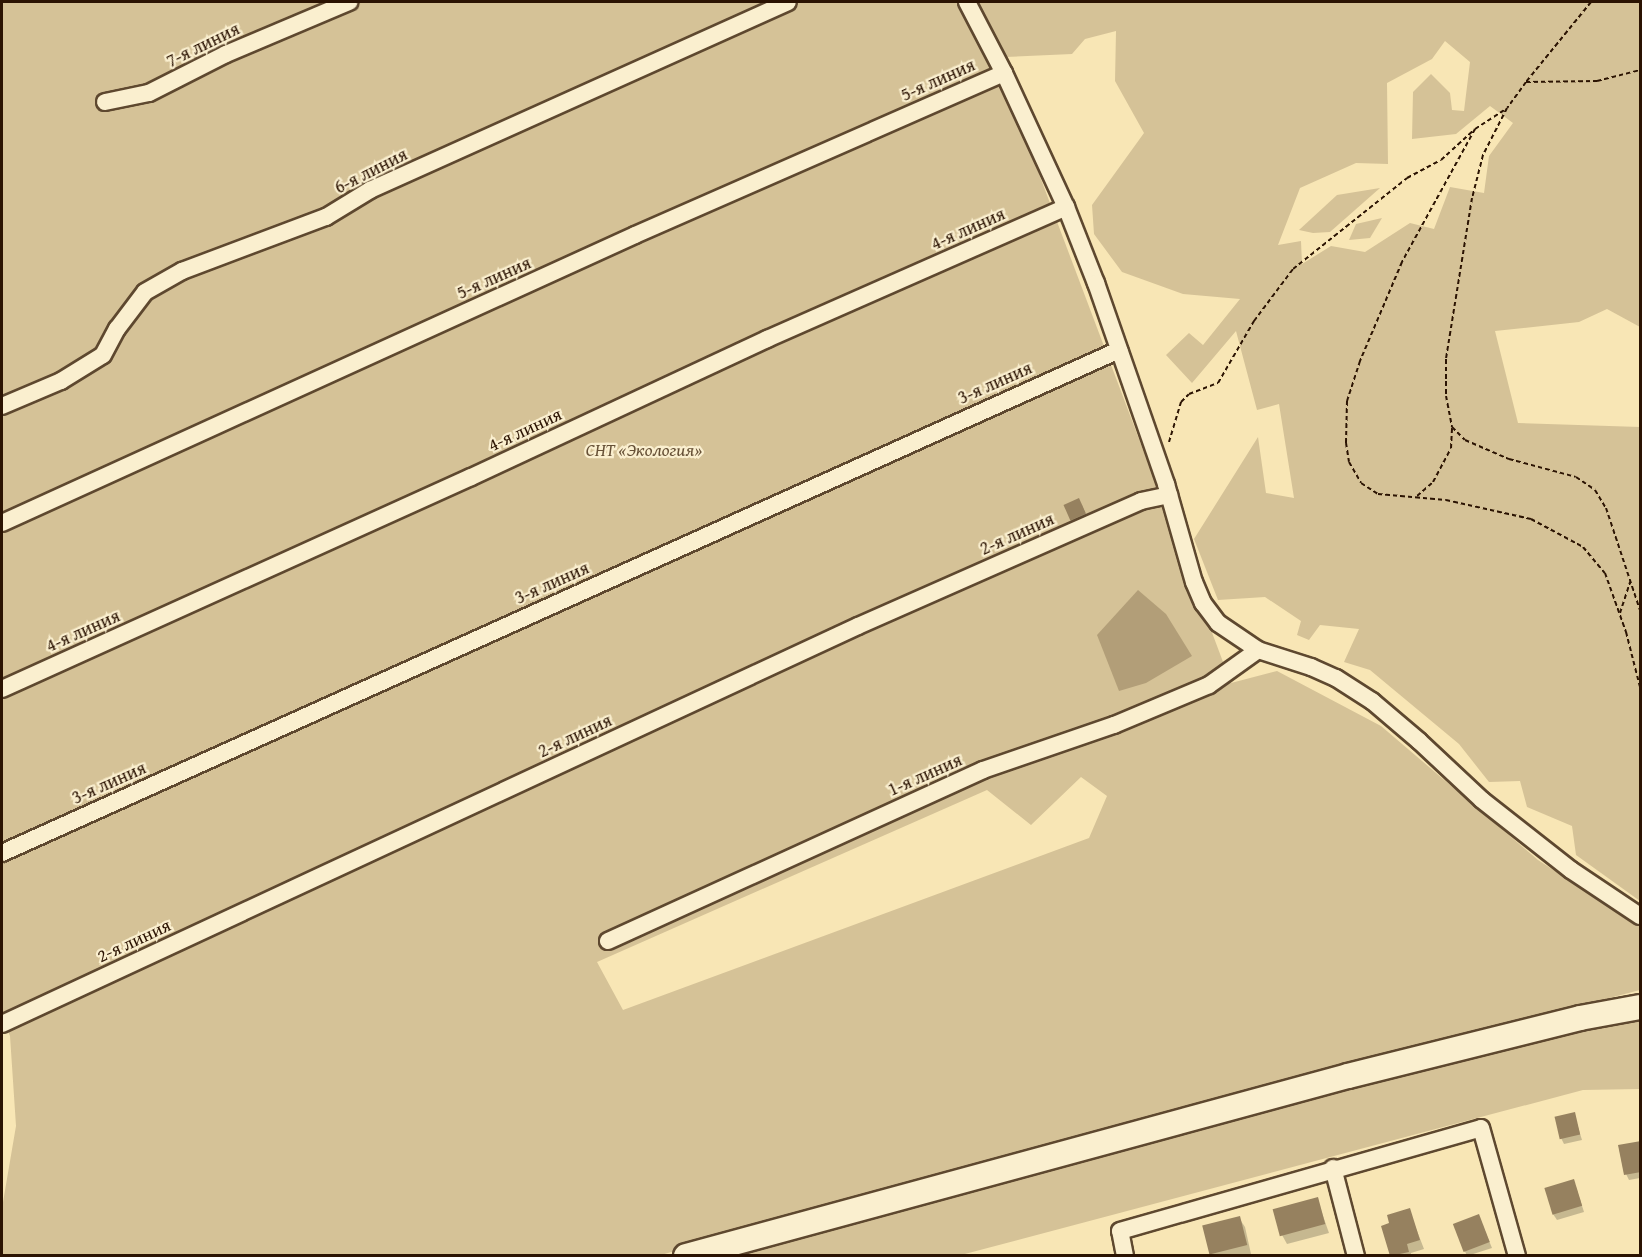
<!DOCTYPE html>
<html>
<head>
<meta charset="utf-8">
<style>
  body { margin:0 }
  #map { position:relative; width:1642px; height:1257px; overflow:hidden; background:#f8e6b5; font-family:"Gentium Book Plus",serif }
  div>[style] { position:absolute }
  .green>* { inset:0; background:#d5c297 }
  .water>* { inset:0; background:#b29e78 }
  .shadow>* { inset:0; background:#0003 }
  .building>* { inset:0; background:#96815f; transform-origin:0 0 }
  .path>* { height:2px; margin-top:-1px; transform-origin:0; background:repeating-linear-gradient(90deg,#2b1302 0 4.5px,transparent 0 7.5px) }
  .roads { filter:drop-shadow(2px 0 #5e482f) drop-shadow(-2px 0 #5e482f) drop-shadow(0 2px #5e482f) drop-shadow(0 -2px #5e482f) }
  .street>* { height:16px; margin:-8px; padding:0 8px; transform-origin:8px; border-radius:8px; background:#faefcf }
  .secondary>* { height:24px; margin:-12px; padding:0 12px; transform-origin:12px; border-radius:12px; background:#faefcf }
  span { translate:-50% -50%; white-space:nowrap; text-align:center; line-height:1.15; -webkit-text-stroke:4.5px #faefcf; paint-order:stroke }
  .street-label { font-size:18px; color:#2b1302 }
  .park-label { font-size:18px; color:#665036; font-style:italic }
  .frame { position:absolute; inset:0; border:3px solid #2b1302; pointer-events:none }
</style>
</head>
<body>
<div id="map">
  <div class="green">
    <div style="clip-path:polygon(evenodd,2px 2px,957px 2px,1010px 97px,1231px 683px,1277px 671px,1381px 726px,1538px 860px,1640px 926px,1640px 990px,997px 1158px,661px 1255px,2px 1255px,2px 1208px,16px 1126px,10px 1036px,2px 1016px,2px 2px,1081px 777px,1107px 796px,1089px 838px,623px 1010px,597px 962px,987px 790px,1031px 825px,1081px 777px)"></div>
    <div style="clip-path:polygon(evenodd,976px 2px,1640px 2px,1640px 327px,1607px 309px,1579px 322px,1495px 331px,1518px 423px,1640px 427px,1640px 901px,1576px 855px,1572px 826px,1527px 807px,1520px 781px,1489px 782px,1459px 744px,1370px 670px,1344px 662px,1359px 629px,1320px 625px,1309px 640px,1297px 635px,1301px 621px,1265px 597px,1218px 600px,1194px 539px,1258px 437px,1266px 493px,1294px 498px,1279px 404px,1257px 410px,1236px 331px,1192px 383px,1166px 355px,1189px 333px,1203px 345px,1240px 299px,1183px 294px,1122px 272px,1094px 234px,1092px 205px,1144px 133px,1115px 81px,1116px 31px,1085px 39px,1072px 54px,1005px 57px,976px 2px,1445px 41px,1470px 62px,1464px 111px,1452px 110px,1450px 93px,1431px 74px,1413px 92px,1412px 139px,1456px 134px,1490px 106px,1513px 123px,1489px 156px,1484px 193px,1450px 187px,1434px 229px,1410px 223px,1365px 252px,1331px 246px,1302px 264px,1301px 241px,1278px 245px,1300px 188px,1356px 163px,1388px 164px,1387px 83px,1432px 59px,1445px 41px)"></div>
    <div style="clip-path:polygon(1380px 188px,1330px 232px,1313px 233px,1299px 230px,1337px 195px)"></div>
    <div style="clip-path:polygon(1382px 218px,1370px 238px,1349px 240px,1356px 224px)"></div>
    <div style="clip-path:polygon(1640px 1015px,1640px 1089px,1583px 1090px,961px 1255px,715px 1256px,1627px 1017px)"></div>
  </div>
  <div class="water">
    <div style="clip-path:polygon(1138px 590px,1166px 614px,1192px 656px,1146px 683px,1119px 691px,1097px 635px)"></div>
  </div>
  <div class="shadow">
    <div style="clip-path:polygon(1082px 505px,1088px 520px,1075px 526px,1071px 520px)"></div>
    <div style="clip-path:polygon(1574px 1114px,1582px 1140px,1564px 1144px,1561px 1138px)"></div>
    <div style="clip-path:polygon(1640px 1143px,1640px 1178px,1629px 1180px,1626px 1174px)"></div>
    <div style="clip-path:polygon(1576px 1187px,1584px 1212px,1557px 1220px,1553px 1214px)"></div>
    <div style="clip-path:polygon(1317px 1199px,1329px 1233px,1287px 1244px,1282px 1235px)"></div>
    <div style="clip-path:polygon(1409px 1210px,1424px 1249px,1411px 1253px,1411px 1256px,1391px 1256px,1391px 1224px)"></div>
    <div style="clip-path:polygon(1239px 1218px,1245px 1227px,1251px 1254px,1212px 1256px,1211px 1253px)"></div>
    <div style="clip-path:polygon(1481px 1221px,1492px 1248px,1467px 1256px,1454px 1225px)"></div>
  </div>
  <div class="building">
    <div style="left:1079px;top:498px;width:17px;height:17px;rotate:66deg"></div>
    <div style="left:1575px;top:1112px;width:23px;height:21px;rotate:77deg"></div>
    <div style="clip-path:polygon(1641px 1141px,1641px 1172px,1624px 1175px,1618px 1145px)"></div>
    <div style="left:1574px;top:1179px;width:28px;height:31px;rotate:73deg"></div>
    <div style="left:1318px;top:1197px;width:28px;height:47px;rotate:75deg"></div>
    <div style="clip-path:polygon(1410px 1208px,1420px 1240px,1407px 1244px,1409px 1252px,1390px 1256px,1381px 1226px,1389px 1223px,1387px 1215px)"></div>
    <div style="left:1479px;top:1214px;width:30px;height:28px;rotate:69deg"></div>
    <div style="left:1240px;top:1216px;width:30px;height:39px;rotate:76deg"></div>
  </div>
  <div class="path">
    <div style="left:1591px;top:2px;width:103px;rotate:129.1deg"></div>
    <div style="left:1526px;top:82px;width:32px;rotate:126deg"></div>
    <div style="left:1507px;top:108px;width:53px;rotate:117.1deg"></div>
    <div style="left:1483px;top:155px;width:44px;rotate:104.3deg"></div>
    <div style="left:1472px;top:198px;width:163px;rotate:99.2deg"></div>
    <div style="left:1446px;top:359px;width:37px;rotate:90deg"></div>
    <div style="left:1446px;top:396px;width:32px;rotate:79deg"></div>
    <div style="left:1452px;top:427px;width:18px;rotate:45deg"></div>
    <div style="left:1465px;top:440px;width:48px;rotate:23.4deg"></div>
    <div style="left:1509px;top:459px;width:69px;rotate:15deg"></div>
    <div style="left:1576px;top:477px;width:23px;rotate:34deg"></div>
    <div style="left:1595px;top:490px;width:21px;rotate:59deg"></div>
    <div style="left:1606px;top:508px;width:108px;rotate:71.6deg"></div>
    <div style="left:1526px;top:82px;width:71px;rotate:-0.8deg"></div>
    <div style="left:1597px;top:81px;width:44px;rotate:-14.3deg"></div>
    <div style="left:1475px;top:129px;width:152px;rotate:118.8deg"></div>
    <div style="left:1402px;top:262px;width:108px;rotate:113deg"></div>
    <div style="left:1360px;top:361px;width:42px;rotate:108deg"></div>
    <div style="left:1347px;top:401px;width:42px;rotate:91.4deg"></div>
    <div style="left:1346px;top:443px;width:19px;rotate:81deg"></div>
    <div style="left:1349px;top:462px;width:24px;rotate:60deg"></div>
    <div style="left:1361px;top:483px;width:20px;rotate:33deg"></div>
    <div style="left:1378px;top:494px;width:68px;rotate:5deg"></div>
    <div style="left:1446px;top:500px;width:87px;rotate:12.6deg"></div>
    <div style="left:1531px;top:519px;width:59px;rotate:28.3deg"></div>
    <div style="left:1583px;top:547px;width:34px;rotate:50deg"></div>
    <div style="left:1605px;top:573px;width:63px;rotate:70.4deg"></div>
    <div style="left:1626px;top:632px;width:57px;rotate:75.7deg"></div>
    <div style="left:1169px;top:442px;width:42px;rotate:-73.3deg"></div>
    <div style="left:1181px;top:402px;width:11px;rotate:-45deg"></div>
    <div style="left:1189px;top:394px;width:31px;rotate:-21deg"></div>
    <div style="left:1218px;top:383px;width:72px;rotate:-59.9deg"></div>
    <div style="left:1254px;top:321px;width:65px;rotate:-53.1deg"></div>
    <div style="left:1293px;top:269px;width:146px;rotate:-38.6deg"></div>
    <div style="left:1407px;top:178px;width:38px;rotate:-28deg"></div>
    <div style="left:1441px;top:160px;width:46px;rotate:-42.4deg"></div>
    <div style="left:1475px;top:129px;width:37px;rotate:-33deg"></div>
    <div style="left:1417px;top:496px;width:21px;rotate:-41deg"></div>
    <div style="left:1433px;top:482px;width:38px;rotate:-62deg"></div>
    <div style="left:1451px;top:448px;width:21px;rotate:-87deg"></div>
    <div style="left:1620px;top:613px;width:33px;rotate:-72deg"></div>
  </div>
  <div class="roads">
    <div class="street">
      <div style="left:967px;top:2px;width:80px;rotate:62.5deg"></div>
      <div style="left:1004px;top:73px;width:148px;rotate:65.2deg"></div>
      <div style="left:1066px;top:207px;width:82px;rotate:68.5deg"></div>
      <div style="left:1096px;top:283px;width:213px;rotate:70.8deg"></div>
      <div style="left:1166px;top:484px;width:102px;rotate:74.1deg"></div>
      <div style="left:1194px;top:582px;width:23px;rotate:67deg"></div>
      <div style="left:1203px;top:603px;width:25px;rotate:53deg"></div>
      <div style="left:1218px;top:623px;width:48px;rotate:34deg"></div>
      <div style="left:1258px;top:650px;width:56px;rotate:17.8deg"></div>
      <div style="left:1311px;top:667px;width:27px;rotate:24deg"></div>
      <div style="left:1336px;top:678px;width:43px;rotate:32.6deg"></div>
      <div style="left:1372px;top:701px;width:62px;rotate:40.4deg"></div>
      <div style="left:1419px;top:741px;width:86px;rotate:43.1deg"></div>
      <div style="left:1482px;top:800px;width:113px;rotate:38.2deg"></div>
      <div style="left:1571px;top:870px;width:83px;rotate:33.7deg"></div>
      <div style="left:105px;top:102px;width:45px;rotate:-11.6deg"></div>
      <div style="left:149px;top:93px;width:86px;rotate:-26.9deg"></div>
      <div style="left:226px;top:54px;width:134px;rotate:-22.9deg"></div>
      <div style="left:2px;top:406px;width:64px;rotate:-23deg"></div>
      <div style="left:61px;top:381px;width:49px;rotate:-31.8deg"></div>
      <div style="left:103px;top:355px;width:30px;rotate:-62deg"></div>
      <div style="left:117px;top:329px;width:46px;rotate:-52.9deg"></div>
      <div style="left:145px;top:292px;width:43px;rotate:-29.6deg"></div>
      <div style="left:182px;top:271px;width:154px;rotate:-20.6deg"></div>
      <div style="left:326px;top:217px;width:52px;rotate:-31.5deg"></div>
      <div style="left:370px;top:190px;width:458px;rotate:-24.2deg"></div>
      <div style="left:2px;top:523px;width:695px;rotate:-24.46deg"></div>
      <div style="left:635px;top:235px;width:403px;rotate:-23.7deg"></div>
      <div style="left:2px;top:689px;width:515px;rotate:-24.32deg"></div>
      <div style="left:471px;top:477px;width:327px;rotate:-25deg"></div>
      <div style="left:767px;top:339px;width:327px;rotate:-23.8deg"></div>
      <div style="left:2px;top:853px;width:1225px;rotate:-24.24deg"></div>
      <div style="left:608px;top:941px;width:412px;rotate:-24.5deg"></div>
      <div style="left:983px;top:770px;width:139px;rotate:-19deg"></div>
      <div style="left:1114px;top:725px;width:103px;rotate:-22.8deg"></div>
      <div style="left:1209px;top:685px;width:60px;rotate:-35.5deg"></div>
      <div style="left:2px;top:1024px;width:944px;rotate:-24.94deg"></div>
      <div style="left:858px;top:626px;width:309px;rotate:-23.8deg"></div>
      <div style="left:1141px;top:501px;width:29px;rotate:-12deg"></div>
      <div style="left:1333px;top:1168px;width:91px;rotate:75.4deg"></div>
      <div style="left:1125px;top:1256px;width:25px;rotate:-101deg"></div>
      <div style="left:1120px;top:1231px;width:375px;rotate:-15.9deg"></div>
      <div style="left:1481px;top:1128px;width:133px;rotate:74.3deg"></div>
    </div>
    <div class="secondary">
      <div style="left:686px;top:1256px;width:686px;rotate:-15.21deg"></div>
      <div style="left:1348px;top:1076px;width:239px;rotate:-14deg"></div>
      <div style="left:1580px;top:1018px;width:61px;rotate:-10.4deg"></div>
    </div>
  </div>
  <div class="street-label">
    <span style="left:203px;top:45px;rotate:-26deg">7-я линия</span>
    <span style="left:938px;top:80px;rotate:-24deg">5-я линия</span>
    <span style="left:371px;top:171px;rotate:-27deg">6-я линия</span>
    <span style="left:968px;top:229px;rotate:-24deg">4-я линия</span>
    <span style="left:494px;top:278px;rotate:-24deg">5-я линия</span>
    <span style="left:995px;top:383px;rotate:-24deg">3-я линия</span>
    <span style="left:525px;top:430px;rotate:-25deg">4-я линия</span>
    <span style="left:1017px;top:534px;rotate:-24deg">2-я линия</span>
    <span style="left:552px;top:583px;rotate:-24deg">3-я линия</span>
    <span style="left:83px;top:631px;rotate:-24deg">4-я линия</span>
    <span style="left:575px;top:736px;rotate:-25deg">2-я линия</span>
    <span style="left:925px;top:775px;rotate:-24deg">1-я линия</span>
    <span style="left:109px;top:783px;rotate:-24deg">3-я линия</span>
    <span style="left:134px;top:941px;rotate:-25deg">2-я линия</span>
  </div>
  <div class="park-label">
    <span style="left:644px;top:450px">СНТ «Экология»</span>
  </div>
  <div class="frame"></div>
</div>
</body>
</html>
